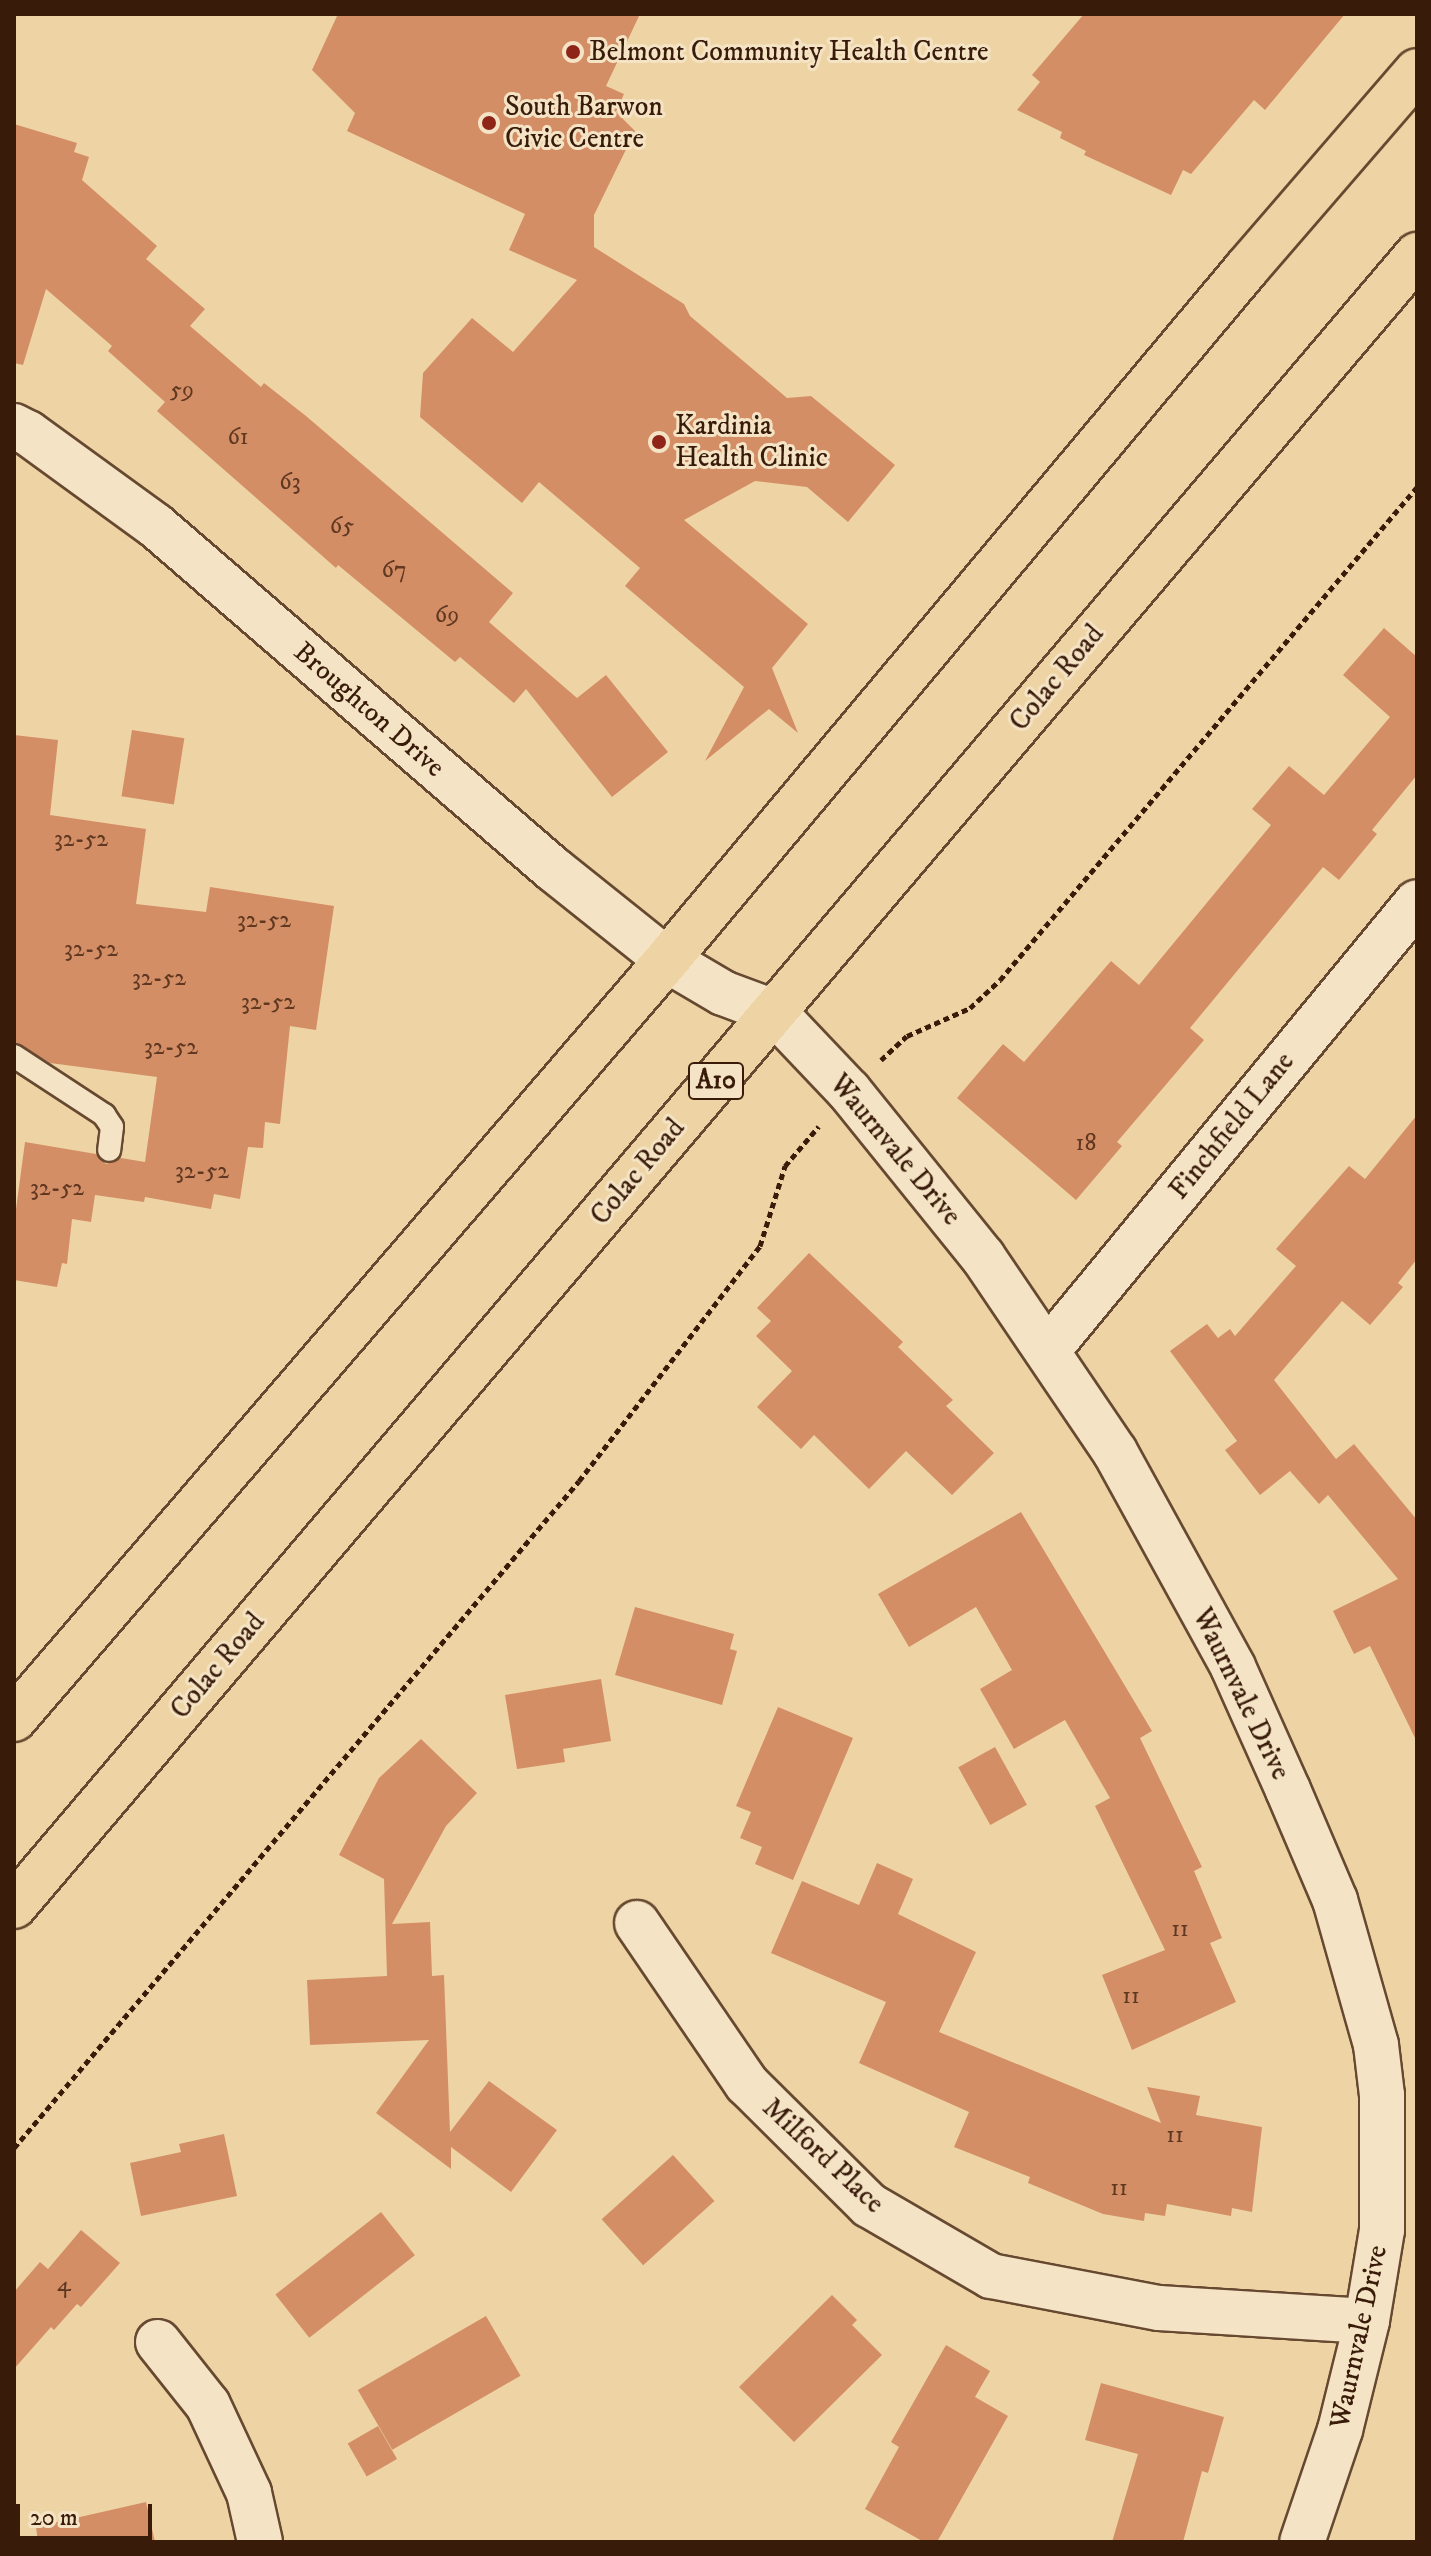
<!DOCTYPE html>
<html>
<head>
<meta charset="utf-8">
<style>
  body { margin:0 }
  #map { position:relative; width:1431px; height:2556px; overflow:hidden; background:#eed4a4; font-family:"IM FELL DW Pica",serif }
  div>[style] { position:absolute }
  .building>* { inset:0; background:#d48e66; transform-origin:0 0 }
  .path>* { height:5px; margin-top:-2.5px; transform-origin:0; background:repeating-linear-gradient(90deg,#391b0a 0 6px,transparent 0 10px) }
  .roads { filter:drop-shadow(2px 0 #664930) drop-shadow(-2px 0 #664930) drop-shadow(0 2px #664930) drop-shadow(0 -2px #664930) }
  .lane>* { height:22px; margin:-11px; padding:0 11px; transform-origin:11px; border-radius:11px; background:#f4e3c4 }
  .street>* { height:44px; margin:-22px; padding:0 22px; transform-origin:22px; border-radius:22px; background:#f4e3c4 }
  .secondary>* { height:44px; margin:-22px; padding:0 22px; transform-origin:22px; border-radius:22px; background:#f4e3c4 }
  .highway>* { height:44px; margin:-22px; padding:0 22px; transform-origin:22px; border-radius:22px; background:#eed4a4 }
  .dots>* { width:22px; height:22px; translate:-50% -50%; box-sizing:border-box; border:4px solid #f4e3c4; border-radius:50% }
  span { translate:-50% -50%; white-space:nowrap; text-align:center; line-height:1.15; -webkit-text-stroke:6px #f4e3c4; paint-order:stroke }
  .number-label { font-size:24px; color:#603821 }
  .number-label span { -webkit-text-stroke-width:0 }
  .shield-label span { padding:2px 6px; background:#f4e3c4; border:2px solid; border-radius:6px; -webkit-text-stroke-width:0 }
  .shield-label { font-size:26px; color:#391b0a; font-weight:700 }
  .poi-label { font-size:28px; color:#391b0a }
  .left { translate:0 -50%; text-align:left }
  .street-label { font-size:28px; color:#391b0a }
  .frame { position:absolute; inset:0; border:16px solid #391b0a; pointer-events:none }
  .scale { position:absolute; left:16px; top:2504px; width:136px; height:36px; box-sizing:border-box; border:4px solid #391b0a; border-top:0; padding-left:10px; font-size:24px; line-height:28px; white-space:nowrap; color:#391b0a; -webkit-text-stroke:6px #f4e3c4; paint-order:stroke }
</style>
</head>
<body>
<div id="map">
  <div class="building">
    <div style="clip-path:polygon(338px 14px,640px 14px,606px 86px,624px 94px,616px 112px,635px 131px,594px 215px,594px 247px,684px 304px,690px 316px,787px 398px,811px 396px,895px 465px,848px 522px,807px 487px,755px 481px,684px 520px,808px 624px,772px 668px,798px 733px,769px 709px,705px 761px,744px 687px,625px 586px,640px 568px,539px 482px,522px 503px,420px 417px,423px 373px,472px 318px,513px 352px,577px 280px,509px 250px,525px 214px,347px 131px,355px 113px,312px 70px)"></div>
    <div style="clip-path:polygon(1084px 14px,1345px 14px,1265px 110px,1254px 100px,1191px 174px,1183px 170px,1171px 195px,1084px 155px,1086px 151px,1060px 138px,1062px 132px,1017px 110px,1040px 82px,1032px 75px)"></div>
    <div style="clip-path:polygon(14px 124px,77px 143px,74px 152px,89px 157px,82px 180px,157px 246px,146px 259px,205px 309px,190px 326px,261px 387px,264px 383px,306px 416px,513px 593px,489px 622px,577px 698px,606px 675px,668px 752px,612px 797px,526px 689px,514px 703px,460px 657px,455px 662px,338px 565px,336px 568px,157px 411px,165px 402px,108px 351px,112px 346px,46px 289px,23px 365px,14px 363px)"></div>
    <div style="clip-path:polygon(1384px 628px,1417px 657px,1417px 775px,1372px 830px,1377px 834px,1339px 880px,1323px 867px,1190px 1028px,1204px 1040px,1117px 1142px,1122px 1146px,1076px 1200px,957px 1098px,1003px 1044px,1024px 1062px,1111px 961px,1139px 985px,1271px 825px,1252px 809px,1289px 766px,1324px 795px,1390px 717px,1343px 675px)"></div>
    <div style="left:132px;top:730px;width:53px;height:67px;rotate:9deg"></div>
    <div style="clip-path:polygon(14px 735px,58px 740px,50px 815px,146px 829px,136px 904px,206px 912px,210px 887px,334px 906px,316px 1030px,290px 1026px,280px 1124px,265px 1122px,263px 1148px,248px 1147px,240px 1199px,214px 1194px,211px 1209px,145px 1197px,144px 1202px,95px 1195px,91px 1222px,72px 1219px,67px 1264px,62px 1263px,57px 1287px,14px 1280px,14px 1224px,25px 1142px,96px 1154px,106px 1164px,121px 1158px,145px 1162px,157px 1077px,50px 1063px,14px 1042px)"></div>
    <div style="clip-path:polygon(1417px 1115px,1417px 1259px,1398px 1283px,1403px 1287px,1370px 1325px,1342px 1301px,1274px 1380px,1336px 1459px,1354px 1444px,1417px 1520px,1417px 1742px,1370px 1646px,1354px 1654px,1333px 1611px,1398px 1579px,1328px 1495px,1319px 1504px,1290px 1471px,1260px 1495px,1225px 1450px,1237px 1441px,1170px 1351px,1207px 1324px,1218px 1338px,1230px 1329px,1235px 1336px,1296px 1266px,1276px 1249px,1349px 1166px,1365px 1179px)"></div>
    <div style="clip-path:polygon(809px 1253px,903px 1342px,898px 1347px,953px 1400px,946px 1406px,994px 1453px,952px 1495px,906px 1451px,869px 1489px,814px 1435px,801px 1449px,757px 1407px,792px 1371px,756px 1336px,771px 1321px,757px 1308px)"></div>
    <div style="clip-path:polygon(1021px 1512px,1152px 1731px,1140px 1738px,1202px 1867px,1194px 1871px,1222px 1938px,1210px 1943px,1236px 2002px,1132px 2050px,1102px 1975px,1165px 1950px,1095px 1806px,1110px 1798px,1065px 1720px,1014px 1749px,980px 1689px,1012px 1670px,976px 1607px,909px 1647px,878px 1594px)"></div>
    <div style="clip-path:polygon(635px 1607px,734px 1634px,730px 1649px,737px 1651px,722px 1705px,615px 1675px)"></div>
    <div style="clip-path:polygon(601px 1679px,611px 1741px,563px 1749px,565px 1762px,517px 1769px,505px 1695px)"></div>
    <div style="clip-path:polygon(778px 1707px,853px 1738px,793px 1880px,755px 1864px,762px 1847px,740px 1838px,751px 1812px,736px 1806px)"></div>
    <div style="clip-path:polygon(421px 1739px,477px 1793px,446px 1826px,392px 1924px,430px 1922px,432px 1976px,444px 1975px,450px 2132px,489px 2081px,557px 2130px,511px 2192px,451px 2147px,451px 2169px,376px 2113px,429px 2040px,310px 2045px,307px 1980px,387px 1976px,384px 1879px,339px 1855px,379px 1778px)"></div>
    <div style="left:995px;top:1747px;width:66px;height:42px;rotate:61deg"></div>
    <div style="clip-path:polygon(877px 1863px,913px 1879px,898px 1914px,976px 1952px,939px 2032px,1161px 2123px,1147px 2087px,1200px 2096px,1196px 2115px,1262px 2127px,1252px 2212px,1232px 2208px,1231px 2216px,1167px 2204px,1165px 2216px,1145px 2213px,1144px 2221px,1103px 2214px,1028px 2183px,1030px 2177px,954px 2147px,969px 2112px,859px 2063px,886px 2002px,771px 1953px,802px 1881px,859px 1905px)"></div>
    <div style="clip-path:polygon(224px 2134px,237px 2196px,141px 2216px,130px 2163px,181px 2152px,179px 2144px)"></div>
    <div style="left:673px;top:2155px;width:62px;height:96px;rotate:48deg"></div>
    <div style="left:381px;top:2212px;width:55px;height:134px;rotate:52deg"></div>
    <div style="clip-path:polygon(81px 2230px,120px 2263px,81px 2307px,77px 2304px,54px 2330px,51px 2327px,14px 2369px,14px 2292px,40px 2262px,48px 2269px)"></div>
    <div style="clip-path:polygon(832px 2295px,857px 2320px,852px 2325px,882px 2355px,794px 2442px,739px 2387px)"></div>
    <div style="left:486px;top:2316px;width:69px;height:148px;rotate:60deg"></div>
    <div style="clip-path:polygon(946px 2345px,990px 2371px,975px 2397px,1008px 2416px,937px 2542px,924px 2542px,865px 2509px,899px 2447px,891px 2442px)"></div>
    <div style="clip-path:polygon(1101px 2383px,1224px 2417px,1208px 2473px,1202px 2471px,1183px 2542px,1112px 2542px,1138px 2454px,1085px 2440px)"></div>
    <div style="left:378px;top:2426px;width:38px;height:35px;rotate:60deg"></div>
    <div style="clip-path:polygon(146px 2502px,155px 2542px,38px 2542px,36px 2527px)"></div>
  </div>
  <div class="path">
    <div style="left:881px;top:1060px;width:35px;rotate:-43deg"></div>
    <div style="left:907px;top:1036px;width:69px;rotate:-24deg"></div>
    <div style="left:970px;top:1008px;width:41px;rotate:-43deg"></div>
    <div style="left:1000px;top:980px;width:646px;rotate:-49.77deg"></div>
    <div style="left:14px;top:2148px;width:874px;rotate:-49.73deg"></div>
    <div style="left:579px;top:1481px;width:297px;rotate:-52.4deg"></div>
    <div style="left:760px;top:1246px;width:84px;rotate:-72.6deg"></div>
    <div style="left:785px;top:1166px;width:52px;rotate:-49.6deg"></div>
  </div>
  <div class="roads">
    <div class="lane">
      <div style="left:14px;top:1056px;width:108px;rotate:33.2deg"></div>
      <div style="left:104px;top:1115px;width:14px;rotate:56deg"></div>
      <div style="left:112px;top:1127px;width:23px;rotate:97deg"></div>
    </div>
    <div class="street">
      <div style="left:1048px;top:1350px;width:580px;rotate:-50.52deg"></div>
      <div style="left:637px;top:1923px;width:195px;rotate:55.7deg"></div>
      <div style="left:747px;top:2084px;width:172px;rotate:44.8deg"></div>
      <div style="left:869px;top:2205px;width:141px;rotate:30.2deg"></div>
      <div style="left:991px;top:2276px;width:171px;rotate:10.8deg"></div>
      <div style="left:1159px;top:2308px;width:208px;rotate:3.6deg"></div>
      <div style="left:158px;top:2342px;width:80px;rotate:51.6deg"></div>
      <div style="left:208px;top:2405px;width:97px;rotate:65deg"></div>
      <div style="left:249px;top:2493px;width:50px;rotate:77.3deg"></div>
    </div>
    <div class="secondary">
      <div style="left:14px;top:426px;width:16px;rotate:27deg"></div>
      <div style="left:28px;top:433px;width:158px;rotate:36deg"></div>
      <div style="left:156px;top:526px;width:525px;rotate:40.83deg"></div>
      <div style="left:553px;top:869px;width:146px;rotate:38.6deg"></div>
      <div style="left:667px;top:960px;width:65px;rotate:30.5deg"></div>
      <div style="left:723px;top:993px;width:54px;rotate:20.4deg"></div>
      <div style="left:774px;top:1012px;width:109px;rotate:46.5deg"></div>
      <div style="left:849px;top:1091px;width:213px;rotate:51.1deg"></div>
      <div style="left:983px;top:1257px;width:235px;rotate:55.9deg"></div>
      <div style="left:1115px;top:1452px;width:245px;rotate:61.2deg"></div>
      <div style="left:1233px;top:1667px;width:135px;rotate:65.9deg"></div>
      <div style="left:1288px;top:1790px;width:120px;rotate:66.9deg"></div>
      <div style="left:1335px;top:1900px;width:151px;rotate:74.2deg"></div>
      <div style="left:1376px;top:2045px;width:50px;rotate:83.2deg"></div>
      <div style="left:1382px;top:2095px;width:135px;rotate:90deg"></div>
      <div style="left:1382px;top:2230px;width:92px;rotate:99.4deg"></div>
      <div style="left:1367px;top:2321px;width:112px;rotate:103.9deg"></div>
      <div style="left:1340px;top:2430px;width:118px;rotate:108.7deg"></div>
    </div>
    <div class="highway">
      <div style="left:14px;top:1719px;width:1001px;rotate:-49.29deg"></div>
      <div style="left:667px;top:960px;width:903px;rotate:-50.03deg"></div>
      <div style="left:1247px;top:268px;width:260px;rotate:-49.2deg"></div>
      <div style="left:14px;top:1906px;width:2167px;rotate:-49.64deg"></div>
    </div>
  </div>
  <div class="dots">
    <div style="left:573px;top:52px;background:#8f2418"></div>
    <div style="left:489px;top:123px;background:#8f2418"></div>
    <div style="left:659px;top:442px;background:#8f2418"></div>
  </div>
  <div class="number-label">
    <span style="left:182px;top:391px">59</span>
    <span style="left:238px;top:438px">61</span>
    <span style="left:290px;top:483px">63</span>
    <span style="left:342px;top:527px">65</span>
    <span style="left:394px;top:571px">67</span>
    <span style="left:447px;top:616px">69</span>
    <span style="left:81px;top:840px">32-52</span>
    <span style="left:264px;top:921px">32-52</span>
    <span style="left:91px;top:950px">32-52</span>
    <span style="left:159px;top:979px">32-52</span>
    <span style="left:268px;top:1003px">32-52</span>
    <span style="left:171px;top:1048px">32-52</span>
    <span style="left:1086px;top:1144px">18</span>
    <span style="left:202px;top:1172px">32-52</span>
    <span style="left:57px;top:1189px">32-52</span>
    <span style="left:1180px;top:1930px">11</span>
    <span style="left:1131px;top:1997px">11</span>
    <span style="left:1175px;top:2136px">11</span>
    <span style="left:1119px;top:2189px">11</span>
    <span style="left:64px;top:2285px">4</span>
  </div>
  <div class="shield-label">
    <span style="left:716px;top:1081px">A10</span>
  </div>
  <div class="poi-label">
    <span class="left" style="left:589px;top:52px">Belmont Community Health Centre</span>
    <span class="left" style="left:505px;top:123px">South Barwon<br>Civic Centre</span>
    <span class="left" style="left:675px;top:442px">Kardinia<br>Health Clinic</span>
  </div>
  <div class="street-label">
    <span style="left:1057px;top:678px;rotate:-50deg">Colac Road</span>
    <span style="left:369px;top:710px;rotate:41deg">Broughton Drive</span>
    <span style="left:1232px;top:1126px;rotate:-51deg">Finchfield Lane</span>
    <span style="left:895px;top:1150px;rotate:50deg">Waurnvale Drive</span>
    <span style="left:638px;top:1172px;rotate:-50deg">Colac Road</span>
    <span style="left:218px;top:1666px;rotate:-50deg">Colac Road</span>
    <span style="left:1241px;top:1694px;rotate:64deg">Waurnvale Drive</span>
    <span style="left:823px;top:2156px;rotate:43deg">Milford Place</span>
    <span style="left:1359px;top:2337px;rotate:-78deg">Waurnvale Drive</span>
  </div>
  <div class="frame"></div>
  <div class="scale">20 m</div>
</div>
</body>
</html>
